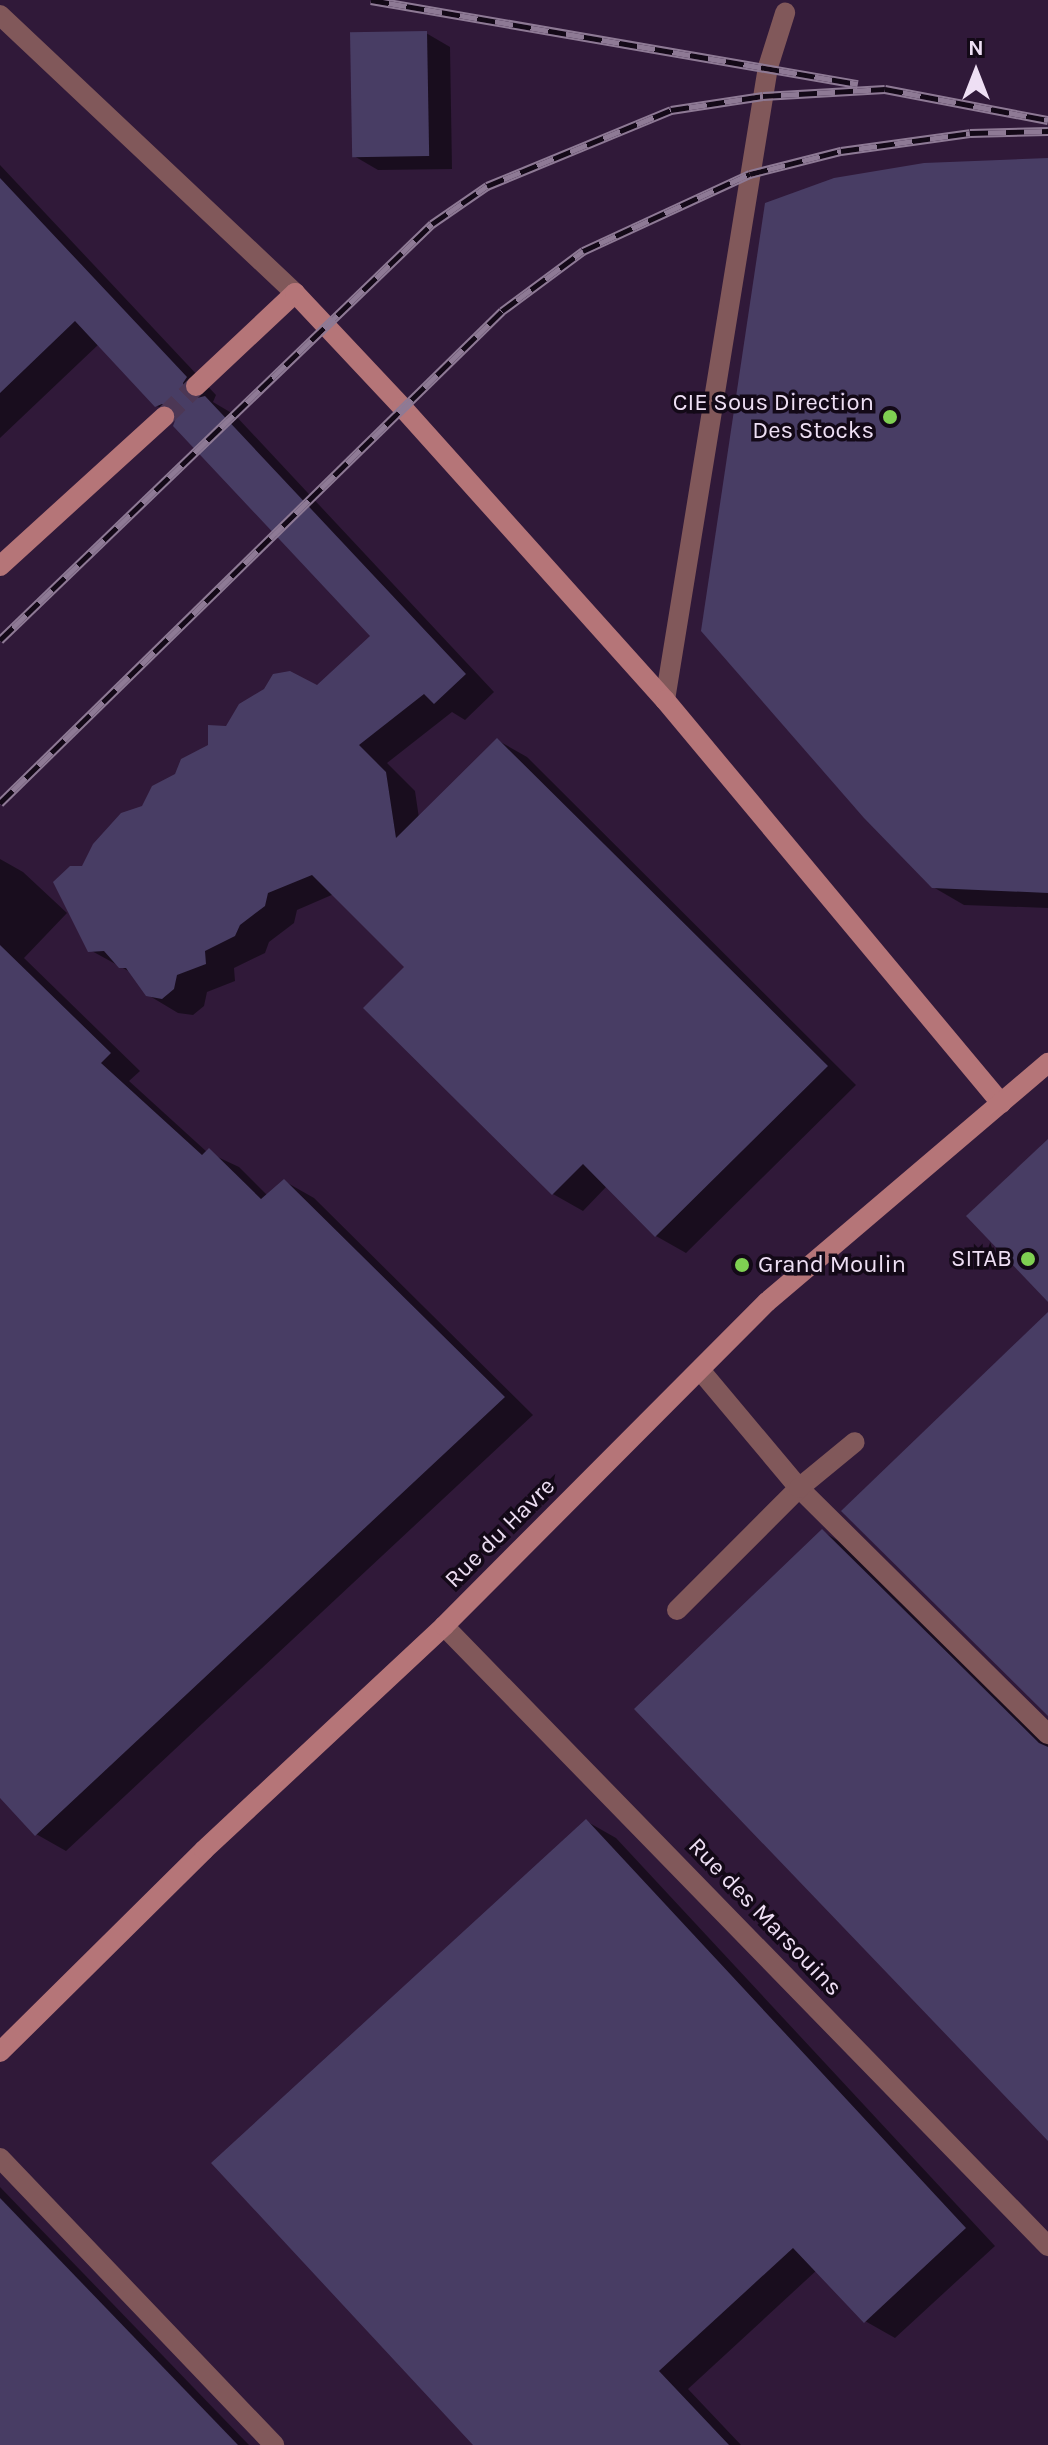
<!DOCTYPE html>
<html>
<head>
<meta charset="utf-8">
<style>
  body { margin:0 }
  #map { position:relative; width:1048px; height:2445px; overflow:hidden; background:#301939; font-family:Karla,sans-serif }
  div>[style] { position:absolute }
  .shadow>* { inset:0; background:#0007 }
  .building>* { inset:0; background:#483d64; transform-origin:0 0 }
  .secondary-tunnel>* { height:20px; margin-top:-10px; transform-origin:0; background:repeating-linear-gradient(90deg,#4c3755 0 20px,transparent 0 30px) }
  .lane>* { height:20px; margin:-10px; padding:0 10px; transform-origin:10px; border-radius:10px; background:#81585a }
  .street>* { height:20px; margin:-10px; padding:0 10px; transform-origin:10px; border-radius:10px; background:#81585a }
  .secondary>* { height:20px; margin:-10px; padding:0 10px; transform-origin:10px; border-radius:10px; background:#b57578 }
  .rail>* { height:9px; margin-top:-4.5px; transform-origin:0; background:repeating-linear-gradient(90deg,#130917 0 18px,#8e7a95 0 36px); box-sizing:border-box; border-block:2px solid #8e7a95 }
  .dots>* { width:22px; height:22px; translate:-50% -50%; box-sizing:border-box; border:4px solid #130917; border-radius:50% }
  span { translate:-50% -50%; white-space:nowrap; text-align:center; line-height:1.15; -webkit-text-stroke:7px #130917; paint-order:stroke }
  .poi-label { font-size:24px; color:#eedff4 }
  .right { translate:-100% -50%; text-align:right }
  .left { translate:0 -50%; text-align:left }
  .street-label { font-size:24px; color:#eedff4 }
  .north { position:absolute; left:936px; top:32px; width:80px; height:80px; -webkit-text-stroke:6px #130917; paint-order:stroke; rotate:0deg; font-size:22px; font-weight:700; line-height:32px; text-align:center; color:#eedff4 }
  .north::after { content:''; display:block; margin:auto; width:28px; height:36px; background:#eedff4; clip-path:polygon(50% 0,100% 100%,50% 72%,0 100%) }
</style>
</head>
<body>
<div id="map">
  <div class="shadow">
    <div style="clip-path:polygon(426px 33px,450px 47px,452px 169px,378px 170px,354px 156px)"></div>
    <div style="clip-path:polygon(1048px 160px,1048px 908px,964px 905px,933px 887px)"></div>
    <div style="clip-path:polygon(0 165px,216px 395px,213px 402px,235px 415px,494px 692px,465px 720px,452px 712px,387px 763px,415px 791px,419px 818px,497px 740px,527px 757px,856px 1085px,686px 1253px,656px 1236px,607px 1186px,583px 1211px,553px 1194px,407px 967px,334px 894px,297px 910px,294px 923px,269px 942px,265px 953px,234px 968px,235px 981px,207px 992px,204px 1006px,193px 1015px,178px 1013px,148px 995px,132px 973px,90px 950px,84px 868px,266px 691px,317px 688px,373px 636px,178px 418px,157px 406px,99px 344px,0 438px)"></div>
    <div style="clip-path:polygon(0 859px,23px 872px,67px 913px,24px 958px,140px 1071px,129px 1081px,207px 1152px,239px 1167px,268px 1196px,284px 1181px,314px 1198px,533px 1415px,66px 1851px,36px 1834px,0 1795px)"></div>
    <div style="clip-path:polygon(822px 1531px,852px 1549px,1048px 1742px,1048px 2138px)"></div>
    <div style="clip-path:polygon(586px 1821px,616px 1838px,995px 2246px,895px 2338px,865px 2321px,817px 2270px,688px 2389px,741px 2445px,476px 2445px)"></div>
    <div style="clip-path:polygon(0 2187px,249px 2445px,0 2445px)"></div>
  </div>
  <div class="building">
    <div style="left:427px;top:31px;width:125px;height:77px;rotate:89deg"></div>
    <div style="clip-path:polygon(1048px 158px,1048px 893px,932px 888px,864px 818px,701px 631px,765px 203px,834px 178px,924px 163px)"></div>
    <div style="clip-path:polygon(0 178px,187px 377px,183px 383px,186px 394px,193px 399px,205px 396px,466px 674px,434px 704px,424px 694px,359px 745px,386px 772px,396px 838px,497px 738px,828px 1066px,655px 1237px,583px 1164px,552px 1195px,363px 1008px,404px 967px,312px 875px,268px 893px,265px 906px,240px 925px,235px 936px,205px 951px,206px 964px,177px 975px,174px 989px,162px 999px,146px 996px,126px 968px,119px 968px,104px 951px,88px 952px,53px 882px,70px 866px,82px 866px,93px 844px,121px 813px,142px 806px,152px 786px,175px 774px,181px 759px,208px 745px,208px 725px,226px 726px,239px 704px,264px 689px,273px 674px,290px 671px,317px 685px,370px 636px,173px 426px,177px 415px,173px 408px,162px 404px,155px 407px,75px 321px,0 393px)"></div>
    <div style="clip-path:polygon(0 945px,111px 1053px,101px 1063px,202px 1155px,209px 1148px,261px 1199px,284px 1179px,505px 1397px,35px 1836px,0 1798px)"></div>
    <div style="clip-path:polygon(1048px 1139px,1048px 1302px,966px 1216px)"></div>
    <div style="clip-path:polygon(1048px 1312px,1048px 1716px,841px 1511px)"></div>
    <div style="clip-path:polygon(822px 1529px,1039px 1743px,1048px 1747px,1048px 2141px,634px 1709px)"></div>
    <div style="clip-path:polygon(586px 1819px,966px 2228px,864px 2323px,793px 2248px,659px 2371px,729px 2445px,473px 2445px,211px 2163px)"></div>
    <div style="clip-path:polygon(0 2198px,238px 2445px,0 2445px)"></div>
  </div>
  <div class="secondary-tunnel">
    <div style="left:164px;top:417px;width:45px;rotate:-44.1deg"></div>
  </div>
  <div class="lane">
    <div style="left:0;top:15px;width:405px;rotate:43.3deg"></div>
    <div style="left:665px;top:700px;width:641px;rotate:-80.76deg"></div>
    <div style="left:768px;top:67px;width:57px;rotate:-72.5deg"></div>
    <div style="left:700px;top:1370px;width:154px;rotate:50deg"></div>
    <div style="left:799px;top:1488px;width:350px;rotate:44.7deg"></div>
    <div style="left:677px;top:1610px;width:173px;rotate:-45deg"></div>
    <div style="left:799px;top:1488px;width:72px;rotate:-39.4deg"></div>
    <div style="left:0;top:2158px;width:397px;rotate:46.3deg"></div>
  </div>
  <div class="street">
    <div style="left:444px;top:1626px;width:866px;rotate:45.75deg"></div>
  </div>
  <div class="secondary">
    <div style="left:196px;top:386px;width:136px;rotate:-43.2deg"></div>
    <div style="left:295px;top:293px;width:156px;rotate:46.8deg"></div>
    <div style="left:402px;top:407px;width:394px;rotate:48.1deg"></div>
    <div style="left:665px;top:700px;width:525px;rotate:50.18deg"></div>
    <div style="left:0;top:566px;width:222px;rotate:-42.3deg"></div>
    <div style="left:0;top:2052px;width:287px;rotate:-44.7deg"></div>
    <div style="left:204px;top:1850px;width:328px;rotate:-43deg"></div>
    <div style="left:444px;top:1626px;width:457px;rotate:-45.1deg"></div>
    <div style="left:767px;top:1302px;width:369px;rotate:-40.4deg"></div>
  </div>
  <div class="rail">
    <div style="left:371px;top:0;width:494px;rotate:9.8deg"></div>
    <div style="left:0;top:640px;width:600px;rotate:-43.92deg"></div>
    <div style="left:432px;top:224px;width:67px;rotate:-34.6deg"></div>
    <div style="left:487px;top:186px;width:199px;rotate:-22.4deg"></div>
    <div style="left:671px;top:110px;width:93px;rotate:-8.7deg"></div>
    <div style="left:763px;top:96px;width:122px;rotate:-3.3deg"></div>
    <div style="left:885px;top:89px;width:166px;rotate:10.8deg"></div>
    <div style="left:0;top:803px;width:703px;rotate:-44.42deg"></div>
    <div style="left:502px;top:311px;width:101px;rotate:-36.5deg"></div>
    <div style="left:583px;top:251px;width:184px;rotate:-24.8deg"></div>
    <div style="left:750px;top:174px;width:94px;rotate:-14.2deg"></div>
    <div style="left:841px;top:151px;width:130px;rotate:-7.9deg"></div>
    <div style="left:970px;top:133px;width:78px;rotate:-1.5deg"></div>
  </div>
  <div class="dots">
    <div style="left:890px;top:417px;background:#7fd052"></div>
    <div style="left:1028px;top:1259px;background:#7fd052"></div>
    <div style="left:742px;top:1265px;background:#7fd052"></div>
  </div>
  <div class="poi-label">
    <span class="right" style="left:874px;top:417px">CIE Sous Direction<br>Des Stocks</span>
    <span class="right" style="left:1012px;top:1259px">SITAB</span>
    <span class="left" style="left:758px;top:1265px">Grand Moulin</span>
  </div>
  <div class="street-label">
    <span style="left:500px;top:1533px;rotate:-45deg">Rue du Havre</span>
    <span style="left:765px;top:1917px;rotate:46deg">Rue des Marsouins</span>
  </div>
  <div class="north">N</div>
</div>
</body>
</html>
